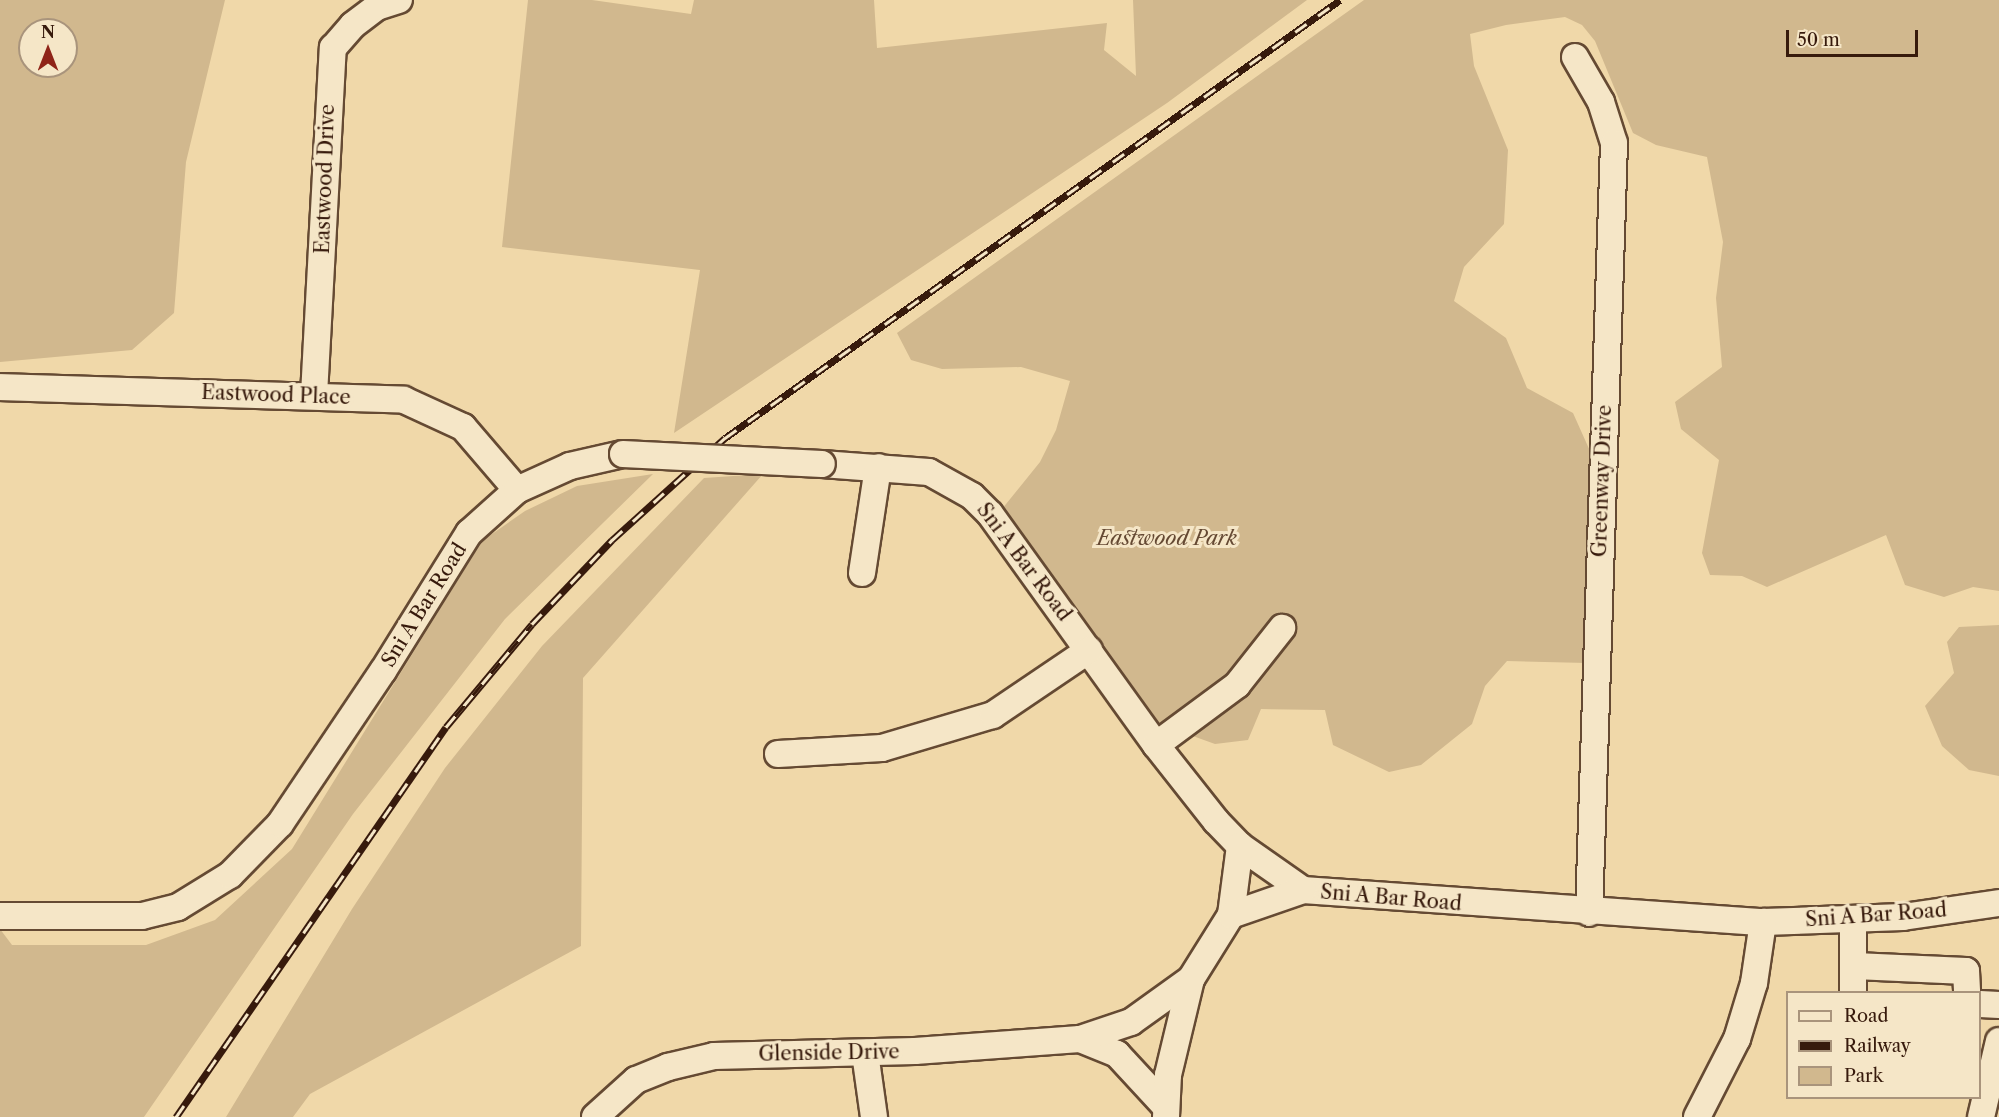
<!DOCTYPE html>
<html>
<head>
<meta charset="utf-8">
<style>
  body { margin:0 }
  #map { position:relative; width:1999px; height:1117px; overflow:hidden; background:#f0d8a9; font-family:"Libre Caslon Text",serif }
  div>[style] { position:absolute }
  .green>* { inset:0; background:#d1b88e }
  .roads { filter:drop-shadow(2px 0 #654a33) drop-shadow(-2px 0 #654a33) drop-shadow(0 2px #654a33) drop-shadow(0 -2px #654a33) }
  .minor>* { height:26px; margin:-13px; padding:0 13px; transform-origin:13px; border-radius:13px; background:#f5e6c7 }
  .rail>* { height:7px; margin-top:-3.5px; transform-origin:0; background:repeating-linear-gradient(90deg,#f5e6c7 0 14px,#371a0c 0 28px); box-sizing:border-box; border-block:2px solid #371a0c }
  .bridges { filter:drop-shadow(2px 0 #654a33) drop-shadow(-2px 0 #654a33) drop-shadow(0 2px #654a33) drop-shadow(0 -2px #654a33) }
  .minor-bridge>* { height:26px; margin:-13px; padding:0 13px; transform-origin:13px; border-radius:13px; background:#f5e6c7 }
  span { translate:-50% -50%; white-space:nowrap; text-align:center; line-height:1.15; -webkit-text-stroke:6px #f5e6c7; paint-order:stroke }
  .street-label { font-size:20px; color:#371a0c }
  .park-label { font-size:20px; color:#654933; font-style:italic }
  .legend { position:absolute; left:1786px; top:991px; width:195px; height:108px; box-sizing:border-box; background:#f5e6c7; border:2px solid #a9947c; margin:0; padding:8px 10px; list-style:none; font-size:18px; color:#371a0c }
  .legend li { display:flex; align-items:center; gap:12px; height:30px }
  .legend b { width:30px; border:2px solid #a9947c }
  .north { position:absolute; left:18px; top:18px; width:60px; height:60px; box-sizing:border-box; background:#f5e6c7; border:2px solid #a9947c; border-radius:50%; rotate:0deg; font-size:16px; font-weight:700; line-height:24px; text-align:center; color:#371a0c }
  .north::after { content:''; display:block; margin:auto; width:21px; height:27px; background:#8f2418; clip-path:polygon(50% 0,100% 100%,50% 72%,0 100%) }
  .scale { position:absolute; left:1786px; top:30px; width:132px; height:27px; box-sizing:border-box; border:3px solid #371a0c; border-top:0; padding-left:8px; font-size:18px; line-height:21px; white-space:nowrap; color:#371a0c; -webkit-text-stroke:4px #f5e6c7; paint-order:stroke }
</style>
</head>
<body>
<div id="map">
  <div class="green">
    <div style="clip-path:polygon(evenodd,0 0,225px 0,186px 162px,174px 313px,132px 350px,0 362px,0 0,30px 30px,66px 30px,66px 66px,30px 66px,30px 30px)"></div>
    <div style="clip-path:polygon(528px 0,592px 0,691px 14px,694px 0,874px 0,877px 48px,1107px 23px,1104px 50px,1136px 76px,1133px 0,1307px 0,1167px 103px,674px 433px,700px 270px,502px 247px)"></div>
    <div style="clip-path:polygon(1364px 0,1999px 0,1999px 591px,1973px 587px,1944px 597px,1905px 585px,1886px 535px,1767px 587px,1742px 576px,1710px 575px,1702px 553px,1719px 460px,1681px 429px,1675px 402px,1722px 367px,1716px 298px,1723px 242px,1707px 157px,1656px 145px,1633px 133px,1595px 41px,1582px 25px,1565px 17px,1506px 25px,1470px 34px,1474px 66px,1508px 150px,1504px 224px,1464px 267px,1454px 301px,1506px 338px,1527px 388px,1573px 413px,1590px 451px,1587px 663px,1507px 661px,1485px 686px,1472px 724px,1421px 765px,1389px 772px,1333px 745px,1325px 710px,1261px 709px,1248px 740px,1215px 744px,1154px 722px,1002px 509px,1040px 462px,1056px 430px,1070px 381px,1021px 367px,942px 369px,911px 360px,897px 333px)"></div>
    <div style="clip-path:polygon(653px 474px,505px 619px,353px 814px,144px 1117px,0 1117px,0 929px,12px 945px,146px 945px,215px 920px,292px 849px,482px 541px,525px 511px,577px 486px)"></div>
    <div style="clip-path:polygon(763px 474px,583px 678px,581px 946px,310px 1094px,293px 1117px,226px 1117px,352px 909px,445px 768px,542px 646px,704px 478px)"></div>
    <div style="clip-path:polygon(1999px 625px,1999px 776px,1969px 770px,1942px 746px,1925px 706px,1954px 673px,1947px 642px,1959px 627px)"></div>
  </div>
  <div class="roads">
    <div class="minor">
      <div style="left:1575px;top:57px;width:52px;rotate:60deg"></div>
      <div style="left:1601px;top:102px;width:43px;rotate:72.4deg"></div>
      <div style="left:1614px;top:143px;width:770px;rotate:91.86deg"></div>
      <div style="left:0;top:387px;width:404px;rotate:1.8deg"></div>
      <div style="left:404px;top:400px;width:65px;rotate:24.6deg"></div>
      <div style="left:463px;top:427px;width:83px;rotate:49.4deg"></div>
      <div style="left:314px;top:395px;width:348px;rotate:-86.9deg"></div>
      <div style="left:333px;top:48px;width:30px;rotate:-49deg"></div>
      <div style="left:353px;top:25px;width:30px;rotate:-37deg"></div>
      <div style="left:377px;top:7px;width:23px;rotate:-18deg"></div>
      <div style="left:822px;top:464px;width:107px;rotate:4.3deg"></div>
      <div style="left:929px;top:472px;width:49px;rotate:29.2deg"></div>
      <div style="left:972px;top:496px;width:25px;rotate:45deg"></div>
      <div style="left:990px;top:514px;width:284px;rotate:54.3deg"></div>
      <div style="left:1156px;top:745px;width:97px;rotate:51.7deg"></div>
      <div style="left:1216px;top:821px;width:35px;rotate:46deg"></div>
      <div style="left:1240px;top:846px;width:77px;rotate:34.9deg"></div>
      <div style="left:1303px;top:890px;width:461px;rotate:4deg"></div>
      <div style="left:1763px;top:922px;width:140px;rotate:-2deg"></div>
      <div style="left:1903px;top:917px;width:97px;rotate:-8.3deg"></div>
      <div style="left:862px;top:573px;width:107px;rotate:-81.4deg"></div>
      <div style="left:1156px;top:745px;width:101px;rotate:-36.5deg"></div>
      <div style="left:1237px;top:685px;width:73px;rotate:-51.7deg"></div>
      <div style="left:778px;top:754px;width:104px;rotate:-3.3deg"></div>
      <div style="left:882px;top:748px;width:116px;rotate:-16.6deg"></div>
      <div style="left:993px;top:715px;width:116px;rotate:-34.1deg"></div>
      <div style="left:1231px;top:915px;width:70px;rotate:-82.6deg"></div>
      <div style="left:0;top:916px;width:142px"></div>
      <div style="left:142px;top:916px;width:37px;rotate:-14deg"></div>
      <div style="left:178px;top:907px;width:61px;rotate:-31.6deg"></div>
      <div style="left:230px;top:875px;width:71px;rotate:-45.6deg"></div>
      <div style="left:280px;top:824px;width:184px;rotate:-56.1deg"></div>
      <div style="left:383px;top:671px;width:163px;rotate:-58.1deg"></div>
      <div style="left:469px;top:533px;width:64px;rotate:-41.9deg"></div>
      <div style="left:517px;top:490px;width:58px;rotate:-24.4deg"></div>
      <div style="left:570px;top:466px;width:54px;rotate:-12.8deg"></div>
      <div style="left:1855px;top:966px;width:111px;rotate:2.6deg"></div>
      <div style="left:1966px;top:971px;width:21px;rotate:87deg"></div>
      <div style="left:1853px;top:992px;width:73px;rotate:-90deg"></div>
      <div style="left:1980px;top:1004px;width:19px;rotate:3deg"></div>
      <div style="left:1080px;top:1039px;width:40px;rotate:22deg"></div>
      <div style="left:1117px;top:1054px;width:72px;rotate:47.2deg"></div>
      <div style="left:865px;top:1053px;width:65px;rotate:82deg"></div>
      <div style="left:595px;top:1117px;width:55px;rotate:-42.1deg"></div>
      <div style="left:636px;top:1080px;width:35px;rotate:-22deg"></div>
      <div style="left:668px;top:1067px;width:47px;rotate:-13.4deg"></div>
      <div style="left:714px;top:1056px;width:201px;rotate:-1.4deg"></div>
      <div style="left:915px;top:1051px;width:165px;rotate:-4.2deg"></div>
      <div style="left:1080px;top:1039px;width:54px;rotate:-18.4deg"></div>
      <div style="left:1131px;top:1022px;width:74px;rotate:-35.6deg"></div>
      <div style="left:1166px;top:1117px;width:42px;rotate:-87.3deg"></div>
      <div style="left:1168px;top:1075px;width:99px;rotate:-76.5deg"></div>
      <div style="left:1191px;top:979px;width:75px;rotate:-58deg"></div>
      <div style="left:1231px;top:915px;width:76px;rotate:-19.1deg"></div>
      <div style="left:1697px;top:1117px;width:88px;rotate:-62.9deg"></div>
      <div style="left:1737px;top:1039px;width:59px;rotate:-73.1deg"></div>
      <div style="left:1754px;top:983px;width:62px;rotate:-81.6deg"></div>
      <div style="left:1981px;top:1117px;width:78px;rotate:-76.7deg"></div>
    </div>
  </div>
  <div class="rail">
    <div style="left:176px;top:1117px;width:474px;rotate:-55.3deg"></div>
    <div style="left:446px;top:727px;width:134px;rotate:-50.1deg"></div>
    <div style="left:532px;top:624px;width:116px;rotate:-46.4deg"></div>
    <div style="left:612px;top:540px;width:152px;rotate:-42.1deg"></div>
    <div style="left:725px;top:438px;width:755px;rotate:-35.46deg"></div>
  </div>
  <div class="bridges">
    <div class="minor-bridge">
      <div style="left:623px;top:454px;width:199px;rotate:2.9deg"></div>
    </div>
  </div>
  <div class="street-label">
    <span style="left:325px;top:179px;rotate:-88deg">Eastwood Drive</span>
    <span style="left:276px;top:395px;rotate:2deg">Eastwood Place</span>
    <span style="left:1602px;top:481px;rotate:-88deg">Greenway Drive</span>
    <span style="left:1024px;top:562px;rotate:53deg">Sni A Bar Road</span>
    <span style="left:424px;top:605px;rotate:-58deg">Sni A Bar Road</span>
    <span style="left:1391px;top:898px;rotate:5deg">Sni A Bar Road</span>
    <span style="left:1876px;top:915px;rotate:-4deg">Sni A Bar Road</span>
    <span style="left:829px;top:1053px;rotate:-1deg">Glenside Drive</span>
  </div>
  <div class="park-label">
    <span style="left:1167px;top:538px">Eastwood Park</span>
  </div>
  <ul class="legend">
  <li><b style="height:8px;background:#f5e6c7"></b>Road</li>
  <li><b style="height:8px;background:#371a0c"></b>Railway</li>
  <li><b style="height:16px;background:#d1b88e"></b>Park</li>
  </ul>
  <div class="north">N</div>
  <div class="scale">50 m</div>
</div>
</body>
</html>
